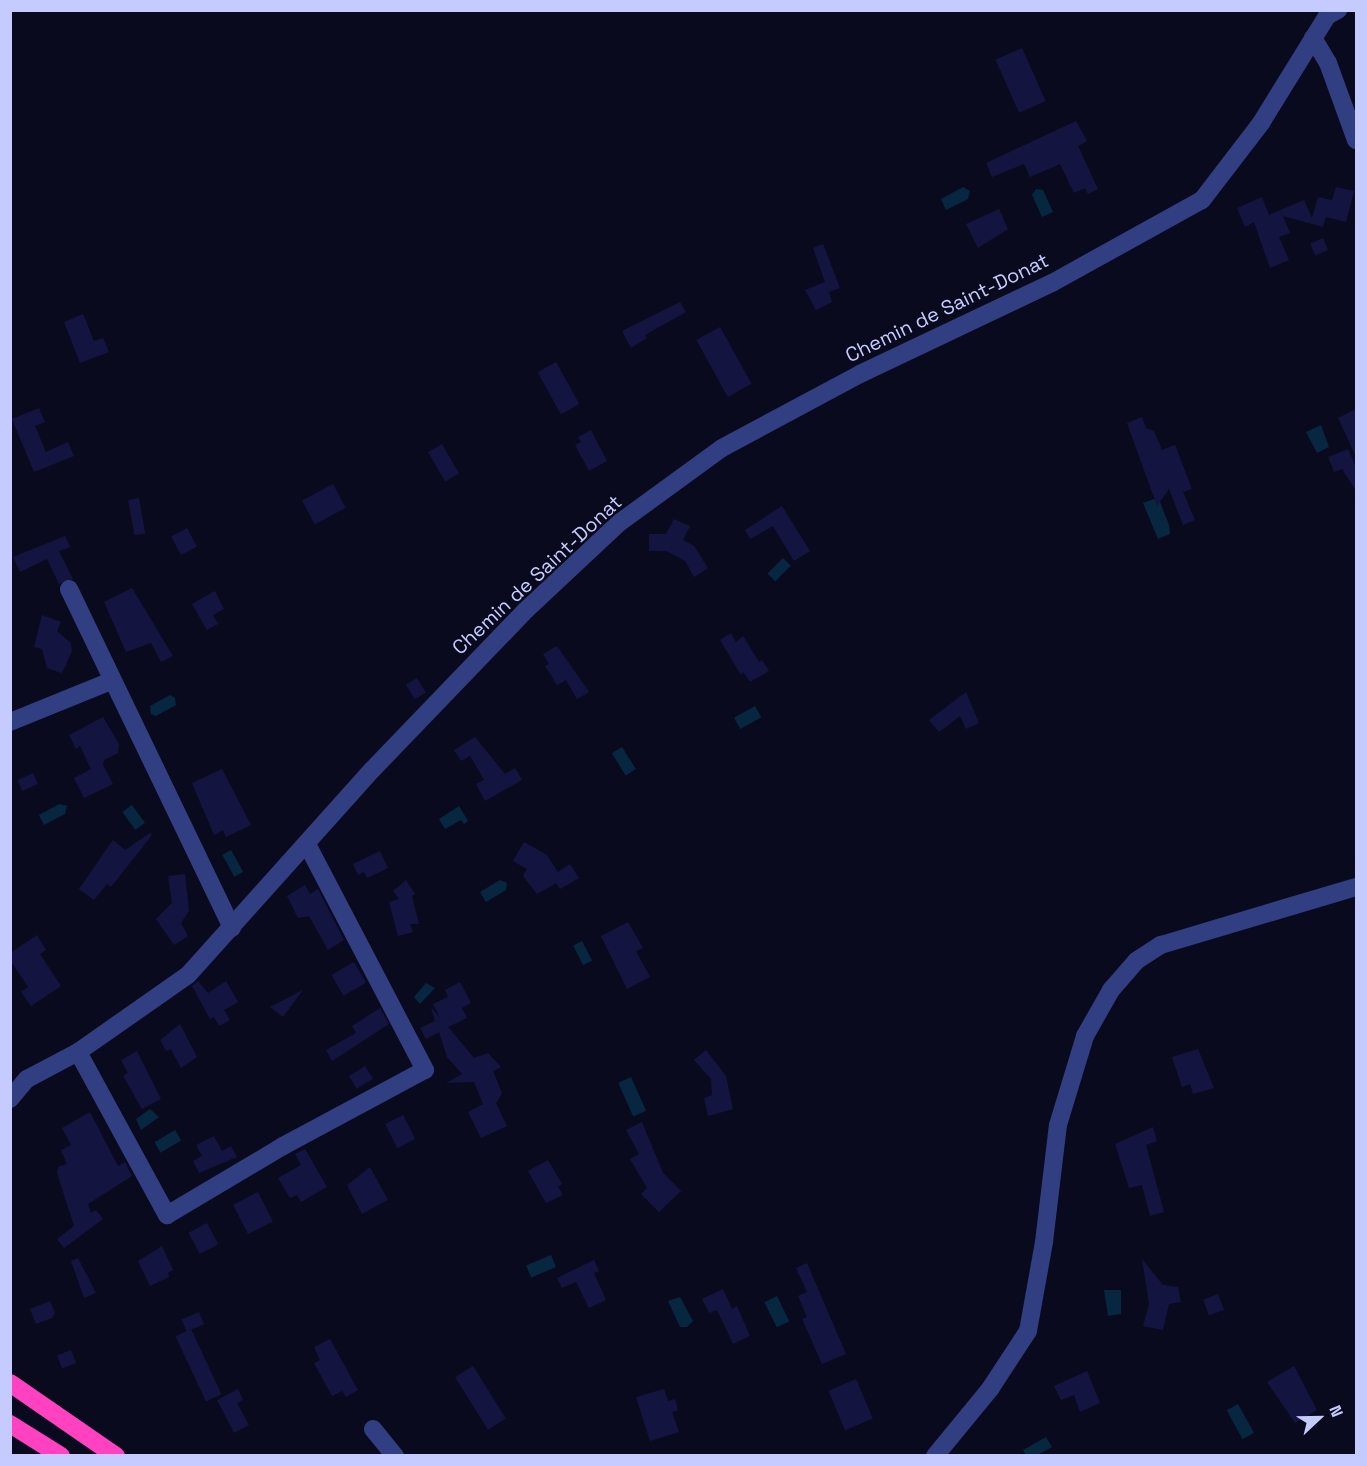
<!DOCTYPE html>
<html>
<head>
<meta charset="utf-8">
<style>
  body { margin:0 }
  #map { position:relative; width:1367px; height:1466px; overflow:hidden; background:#0a0a1e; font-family:"Space Grotesk",sans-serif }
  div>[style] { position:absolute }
  .water>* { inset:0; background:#072740; transform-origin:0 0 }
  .building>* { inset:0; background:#141440; transform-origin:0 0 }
  .minor>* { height:18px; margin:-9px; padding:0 9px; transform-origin:9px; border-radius:9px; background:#313e81 }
  .highway>* { height:18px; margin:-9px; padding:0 9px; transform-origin:9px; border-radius:9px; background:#ff41c2 }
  span { translate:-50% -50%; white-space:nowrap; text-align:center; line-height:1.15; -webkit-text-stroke:4.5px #0a0a1e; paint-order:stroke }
  .street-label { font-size:20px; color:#c6cbff }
  .frame { position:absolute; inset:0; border:12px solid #c6cbff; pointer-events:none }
  .north { position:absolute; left:1289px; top:1388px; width:60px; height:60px; -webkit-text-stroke:4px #0a0a1e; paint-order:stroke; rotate:68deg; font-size:16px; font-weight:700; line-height:24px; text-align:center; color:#c6cbff }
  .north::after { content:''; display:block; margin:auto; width:21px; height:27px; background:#c6cbff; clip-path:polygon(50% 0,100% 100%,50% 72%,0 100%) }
</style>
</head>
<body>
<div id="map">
  <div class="water">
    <div style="clip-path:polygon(963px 187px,970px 191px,968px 199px,946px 210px,941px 199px)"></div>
    <div style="clip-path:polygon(1036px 189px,1043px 190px,1053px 212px,1042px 217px,1032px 195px)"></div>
    <div style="clip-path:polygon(1321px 425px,1329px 447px,1317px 453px,1306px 432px)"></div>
    <div style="clip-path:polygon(1154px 499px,1160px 502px,1169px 525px,1170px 534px,1158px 539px,1143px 503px)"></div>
    <div style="left:783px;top:558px;width:11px;height:22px;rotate:45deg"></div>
    <div style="clip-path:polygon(170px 695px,175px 698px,176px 705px,156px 716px,151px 714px,150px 706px)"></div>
    <div style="left:755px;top:706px;width:13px;height:24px;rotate:61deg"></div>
    <div style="left:622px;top:747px;width:26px;height:12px;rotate:58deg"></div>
    <div style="clip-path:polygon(59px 804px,67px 806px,65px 814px,44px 825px,39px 815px)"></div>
    <div style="left:132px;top:805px;width:22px;height:12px;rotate:54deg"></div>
    <div style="clip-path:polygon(459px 806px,468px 821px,464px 824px,461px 820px,445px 829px,439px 819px)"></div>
    <div style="left:231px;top:850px;width:25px;height:10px;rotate:61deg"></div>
    <div style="clip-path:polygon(500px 880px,507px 883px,506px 890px,486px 902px,480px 892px)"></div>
    <div style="left:582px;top:941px;width:22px;height:10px;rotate:63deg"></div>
    <div style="clip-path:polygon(426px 983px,435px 988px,420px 1004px,414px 997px)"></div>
    <div style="left:631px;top:1077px;width:37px;height:14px;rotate:66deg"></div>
    <div style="clip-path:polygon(150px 1109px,159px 1117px,141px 1130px,136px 1119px)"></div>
    <div style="left:175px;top:1130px;width:12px;height:24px;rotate:59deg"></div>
    <div style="left:551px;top:1255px;width:13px;height:27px;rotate:67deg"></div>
    <div style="clip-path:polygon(1104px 1290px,1121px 1290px,1121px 1314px,1108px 1316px)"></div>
    <div style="left:777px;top:1296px;width:28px;height:14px;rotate:64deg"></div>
    <div style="clip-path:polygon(680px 1297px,693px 1321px,687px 1327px,680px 1327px,668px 1301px)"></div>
    <div style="left:1238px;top:1404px;width:33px;height:13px;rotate:61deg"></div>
    <div style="clip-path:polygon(1046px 1437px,1052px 1447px,1037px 1455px,1026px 1455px,1023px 1450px)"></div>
  </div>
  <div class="building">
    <div style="left:1022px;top:48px;width:58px;height:29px;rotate:66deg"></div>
    <div style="clip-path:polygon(1076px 121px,1087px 141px,1078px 146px,1098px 189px,1088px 194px,1085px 188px,1074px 193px,1060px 164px,1030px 177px,1024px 164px,992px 177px,986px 163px)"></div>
    <div style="clip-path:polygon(1336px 187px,1354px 191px,1346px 222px,1326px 217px,1323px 227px,1283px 216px,1290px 233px,1279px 237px,1289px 260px,1270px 268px,1254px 222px,1245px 227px,1237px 208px,1262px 197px,1269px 215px,1304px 200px,1312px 218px,1318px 197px,1332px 200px)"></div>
    <div style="clip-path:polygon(999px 209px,1008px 229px,978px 248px,966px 224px)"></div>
    <div style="left:1323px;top:238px;width:13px;height:14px;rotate:67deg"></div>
    <div style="clip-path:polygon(823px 244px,840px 288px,829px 292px,832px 302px,816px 310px,805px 290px,825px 282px,813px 248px)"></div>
    <div style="clip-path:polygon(680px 302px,686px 312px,645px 335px,647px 338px,631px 348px,622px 331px)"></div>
    <div style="clip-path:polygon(83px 314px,94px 341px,103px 338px,109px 352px,80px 363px,64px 322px)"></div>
    <div style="left:720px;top:327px;width:65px;height:27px;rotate:61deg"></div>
    <div style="left:556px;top:362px;width:48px;height:21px;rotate:61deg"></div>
    <div style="clip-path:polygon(39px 408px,45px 422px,35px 426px,46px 452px,68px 442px,74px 456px,34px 472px,12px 419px)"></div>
    <div style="clip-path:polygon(1356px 409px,1356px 457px,1338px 418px)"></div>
    <div style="clip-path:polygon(1142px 417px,1146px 428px,1154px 431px,1162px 450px,1175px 445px,1192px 489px,1183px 492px,1195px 520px,1183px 525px,1169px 489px,1157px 506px,1127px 423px)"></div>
    <div style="clip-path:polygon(591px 430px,607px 461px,589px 471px,575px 445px,581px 442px,578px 437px)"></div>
    <div style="left:442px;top:444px;width:34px;height:16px;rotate:60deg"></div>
    <div style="clip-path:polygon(1348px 449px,1356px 467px,1356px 491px,1342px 469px,1334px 472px,1328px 457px)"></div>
    <div style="left:333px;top:484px;width:27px;height:35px;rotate:62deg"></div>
    <div style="left:139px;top:498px;width:36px;height:11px;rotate:80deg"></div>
    <div style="clip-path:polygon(782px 506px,810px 551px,794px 561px,773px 526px,750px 539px,745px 530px)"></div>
    <div style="clip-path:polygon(674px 519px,690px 526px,683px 540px,694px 546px,708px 568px,694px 577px,685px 561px,666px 551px,649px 551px,649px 534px,666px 534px)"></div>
    <div style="left:187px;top:528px;width:21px;height:18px;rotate:62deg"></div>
    <div style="clip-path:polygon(65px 536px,70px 547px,59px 551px,73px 579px,59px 584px,47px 559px,20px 572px,13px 557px)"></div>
    <div style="clip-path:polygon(132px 588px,173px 656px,161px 662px,151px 643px,126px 652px,104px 602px)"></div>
    <div style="clip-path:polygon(215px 591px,224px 609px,213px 615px,218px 624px,207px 630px,192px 604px)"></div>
    <div style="clip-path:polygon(42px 615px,61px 622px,57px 631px,71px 643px,72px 651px,62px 673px,47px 668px,42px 649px,34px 647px)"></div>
    <div style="clip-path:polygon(731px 633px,736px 642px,743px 636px,759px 662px,762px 660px,769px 671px,750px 682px,743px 672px,741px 675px,720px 640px)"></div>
    <div style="clip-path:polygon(557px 646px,589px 692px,577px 699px,566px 680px,570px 678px,557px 685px,545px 666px,549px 664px,543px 654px)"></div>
    <div style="left:417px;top:678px;width:17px;height:13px;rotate:59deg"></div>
    <div style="clip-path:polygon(966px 692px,979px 723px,966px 729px,960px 716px,939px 732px,929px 720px)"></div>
    <div style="clip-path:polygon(103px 717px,119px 744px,118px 753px,104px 760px,103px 765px,113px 784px,84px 798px,74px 778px,91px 769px,80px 746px,76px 749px,69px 735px)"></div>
    <div style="clip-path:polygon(475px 737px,505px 774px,515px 768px,522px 780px,485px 801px,476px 784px,484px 780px,470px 756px,461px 761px,454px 750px)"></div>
    <div style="clip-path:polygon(222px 769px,251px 825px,226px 837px,223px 830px,214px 835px,192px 783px)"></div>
    <div style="left:33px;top:773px;width:12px;height:17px;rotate:66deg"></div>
    <div style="clip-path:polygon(150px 833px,152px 835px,111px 887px,107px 884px,94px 900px,79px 889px,113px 840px,125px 850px)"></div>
    <div style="clip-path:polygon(524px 842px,547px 855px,558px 872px,570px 864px,579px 878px,560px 889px,556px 883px,537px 894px,523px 876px,527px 869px,513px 861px)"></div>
    <div style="clip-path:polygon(380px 851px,388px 868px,367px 878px,364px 872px,358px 875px,353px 864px)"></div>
    <div style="clip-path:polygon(185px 874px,189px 911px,181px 923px,188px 936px,174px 945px,156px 919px,172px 903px,168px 876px)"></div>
    <div style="clip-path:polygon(406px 880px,415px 894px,412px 896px,419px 924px,410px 924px,413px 932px,398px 936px,389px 902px,399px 899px,393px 891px)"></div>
    <div style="clip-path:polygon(305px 885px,310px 894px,318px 889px,344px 940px,328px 950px,309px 916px,298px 918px,287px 896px)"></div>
    <div style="clip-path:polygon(628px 922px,643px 948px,636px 951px,650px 977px,627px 989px,601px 936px)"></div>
    <div style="clip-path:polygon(37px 935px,46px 950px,40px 954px,61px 986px,31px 1006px,21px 992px,28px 987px,10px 960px,10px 953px)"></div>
    <div style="left:354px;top:962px;width:24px;height:26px;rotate:60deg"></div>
    <div style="clip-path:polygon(198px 981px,208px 993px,226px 981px,238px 1002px,224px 1010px,230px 1020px,219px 1026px,214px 1017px,210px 1019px,192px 986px)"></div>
    <div style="clip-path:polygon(460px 982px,471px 1003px,462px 1008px,467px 1018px,448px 1027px,474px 1058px,488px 1053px,501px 1067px,493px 1071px,502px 1093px,496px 1103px,507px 1126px,481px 1138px,468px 1112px,483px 1104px,474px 1082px,446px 1083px,462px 1074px,447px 1057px,439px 1032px,426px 1039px,420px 1028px,435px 1021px,431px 1007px,440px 1018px,433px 1004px,448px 997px,445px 990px)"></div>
    <div style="clip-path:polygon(303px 990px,283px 1017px,270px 1007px)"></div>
    <div style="clip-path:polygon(380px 1008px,389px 1024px,332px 1061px,326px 1050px,356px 1033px,352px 1026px)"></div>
    <div style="clip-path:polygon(180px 1024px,197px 1057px,181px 1068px,171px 1049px,166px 1051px,160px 1040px)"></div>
    <div style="clip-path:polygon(1198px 1049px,1214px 1088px,1193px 1094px,1190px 1084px,1182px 1087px,1172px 1057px)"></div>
    <div style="clip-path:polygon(706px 1050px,726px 1076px,733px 1109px,708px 1116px,704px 1098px,712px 1095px,711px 1079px,694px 1060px)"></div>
    <div style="clip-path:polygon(137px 1051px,161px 1099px,142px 1109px,123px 1076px,128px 1073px,121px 1060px)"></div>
    <div style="left:365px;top:1066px;width:15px;height:19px;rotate:58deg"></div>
    <div style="clip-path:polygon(90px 1112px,118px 1166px,125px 1162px,132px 1176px,88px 1204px,91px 1213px,96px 1210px,103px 1219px,64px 1248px,57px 1239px,74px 1226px,57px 1173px,58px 1167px,67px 1164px,61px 1150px,71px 1145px,62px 1128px)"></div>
    <div style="left:403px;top:1115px;width:27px;height:20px;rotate:63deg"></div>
    <div style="clip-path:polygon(642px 1122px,663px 1173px,681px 1191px,659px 1212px,641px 1194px,647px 1188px,630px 1159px,639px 1154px,626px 1130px)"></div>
    <div style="clip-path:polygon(1153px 1127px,1157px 1141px,1146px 1145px,1164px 1212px,1150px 1216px,1142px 1185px,1129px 1188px,1115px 1144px)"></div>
    <div style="clip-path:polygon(214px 1136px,222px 1151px,231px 1146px,237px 1157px,199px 1173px,193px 1161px,202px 1156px,196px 1145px)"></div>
    <div style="clip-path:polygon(305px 1149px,327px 1187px,301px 1202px,297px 1195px,290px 1198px,278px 1178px,301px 1165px,295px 1154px)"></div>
    <div style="clip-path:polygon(548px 1160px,562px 1184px,558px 1187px,563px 1195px,546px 1203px,528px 1171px)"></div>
    <div style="clip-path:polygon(370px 1167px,388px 1200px,362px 1214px,347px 1185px)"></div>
    <div style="left:258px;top:1192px;width:33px;height:28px;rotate:63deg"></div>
    <div style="left:207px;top:1223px;width:24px;height:21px;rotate:62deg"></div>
    <div style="clip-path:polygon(162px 1246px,173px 1270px,168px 1273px,169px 1277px,150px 1286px,138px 1261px)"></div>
    <div style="clip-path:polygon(78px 1258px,96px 1293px,84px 1298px,71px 1261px)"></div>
    <div style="clip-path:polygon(1142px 1259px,1163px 1285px,1178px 1287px,1181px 1302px,1169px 1304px,1163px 1330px,1143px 1326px,1149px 1304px)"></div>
    <div style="clip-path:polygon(594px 1260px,599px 1271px,594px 1273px,606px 1300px,589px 1308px,576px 1282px,562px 1288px,557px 1278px)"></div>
    <div style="clip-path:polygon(807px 1263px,846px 1354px,822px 1364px,802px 1319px,807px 1317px,798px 1296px,807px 1292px,796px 1268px)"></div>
    <div style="clip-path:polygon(723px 1289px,732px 1309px,737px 1306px,750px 1336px,733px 1344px,717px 1310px,709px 1313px,702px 1299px)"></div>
    <div style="left:1218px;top:1294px;width:17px;height:16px;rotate:69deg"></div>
    <div style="clip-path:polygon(50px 1301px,55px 1313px,52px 1318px,36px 1324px,30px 1309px)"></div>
    <div style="left:199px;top:1312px;width:13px;height:19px;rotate:67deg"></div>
    <div style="left:191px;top:1329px;width:72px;height:17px;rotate:65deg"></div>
    <div style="clip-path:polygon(330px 1339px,358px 1390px,346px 1397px,342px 1391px,332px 1396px,314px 1363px,320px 1360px,314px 1347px)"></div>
    <div style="left:71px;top:1350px;width:14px;height:15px;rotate:69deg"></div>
    <div style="left:473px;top:1366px;width:62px;height:21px;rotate:58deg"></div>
    <div style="clip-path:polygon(1294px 1366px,1317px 1410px,1295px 1423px,1267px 1382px)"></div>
    <div style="clip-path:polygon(1087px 1371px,1100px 1403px,1080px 1412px,1074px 1395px,1061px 1400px,1054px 1386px)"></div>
    <div style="left:856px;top:1379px;width:43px;height:30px;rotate:67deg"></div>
    <div style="clip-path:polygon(238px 1389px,243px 1400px,237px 1403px,249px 1425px,234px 1433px,217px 1400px)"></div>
    <div style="clip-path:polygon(664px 1389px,668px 1401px,675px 1399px,678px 1410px,672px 1412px,679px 1432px,650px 1441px,636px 1397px)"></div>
  </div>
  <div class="minor">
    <div style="left:1313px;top:38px;width:29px;rotate:59deg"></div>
    <div style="left:1328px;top:63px;width:82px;rotate:70deg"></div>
    <div style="left:69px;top:589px;width:376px;rotate:64.3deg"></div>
    <div style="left:10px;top:722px;width:109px;rotate:-22.1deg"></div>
    <div style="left:78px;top:1052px;width:186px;rotate:61.4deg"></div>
    <div style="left:167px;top:1215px;width:135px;rotate:-30.7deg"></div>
    <div style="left:283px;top:1146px;width:161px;rotate:-28.2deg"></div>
    <div style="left:425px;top:1070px;width:253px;rotate:-117.6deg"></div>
    <div style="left:10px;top:1099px;width:26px;rotate:-50deg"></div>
    <div style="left:27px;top:1079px;width:58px;rotate:-27.9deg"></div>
    <div style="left:78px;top:1052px;width:134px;rotate:-35deg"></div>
    <div style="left:188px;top:975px;width:275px;rotate:-48.1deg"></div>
    <div style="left:372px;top:770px;width:222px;rotate:-46.1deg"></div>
    <div style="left:526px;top:610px;width:127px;rotate:-43.1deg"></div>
    <div style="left:619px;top:523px;width:127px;rotate:-36.1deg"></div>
    <div style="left:722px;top:448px;width:157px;rotate:-28.2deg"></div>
    <div style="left:860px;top:374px;width:212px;rotate:-25.4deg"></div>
    <div style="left:1052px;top:283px;width:171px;rotate:-29deg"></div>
    <div style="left:1202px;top:200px;width:97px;rotate:-52.5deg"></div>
    <div style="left:1261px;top:123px;width:126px;rotate:-58.3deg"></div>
    <div style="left:1327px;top:16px;width:13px;rotate:-29deg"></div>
    <div style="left:373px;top:1429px;width:35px;rotate:51deg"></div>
    <div style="left:935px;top:1456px;width:87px;rotate:-50.6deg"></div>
    <div style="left:990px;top:1389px;width:69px;rotate:-56.8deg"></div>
    <div style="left:1028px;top:1331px;width:90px;rotate:-79.8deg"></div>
    <div style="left:1044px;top:1242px;width:118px;rotate:-83.2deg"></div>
    <div style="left:1058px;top:1125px;width:93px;rotate:-73.1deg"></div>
    <div style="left:1085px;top:1036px;width:53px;rotate:-60.5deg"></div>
    <div style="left:1111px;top:990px;width:38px;rotate:-49deg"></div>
    <div style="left:1136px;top:961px;width:30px;rotate:-33deg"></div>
    <div style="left:1161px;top:945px;width:203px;rotate:-16.6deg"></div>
  </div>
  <div class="highway">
    <div style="left:10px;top:1383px;width:129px;rotate:34.6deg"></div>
    <div style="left:10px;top:1424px;width:60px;rotate:32.1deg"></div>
  </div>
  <div class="street-label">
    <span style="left:947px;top:308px;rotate:-26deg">Chemin de Saint-Donat</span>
    <span style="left:537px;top:575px;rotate:-43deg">Chemin de Saint-Donat</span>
  </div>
  <div class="frame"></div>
  <div class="north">N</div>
</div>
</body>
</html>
